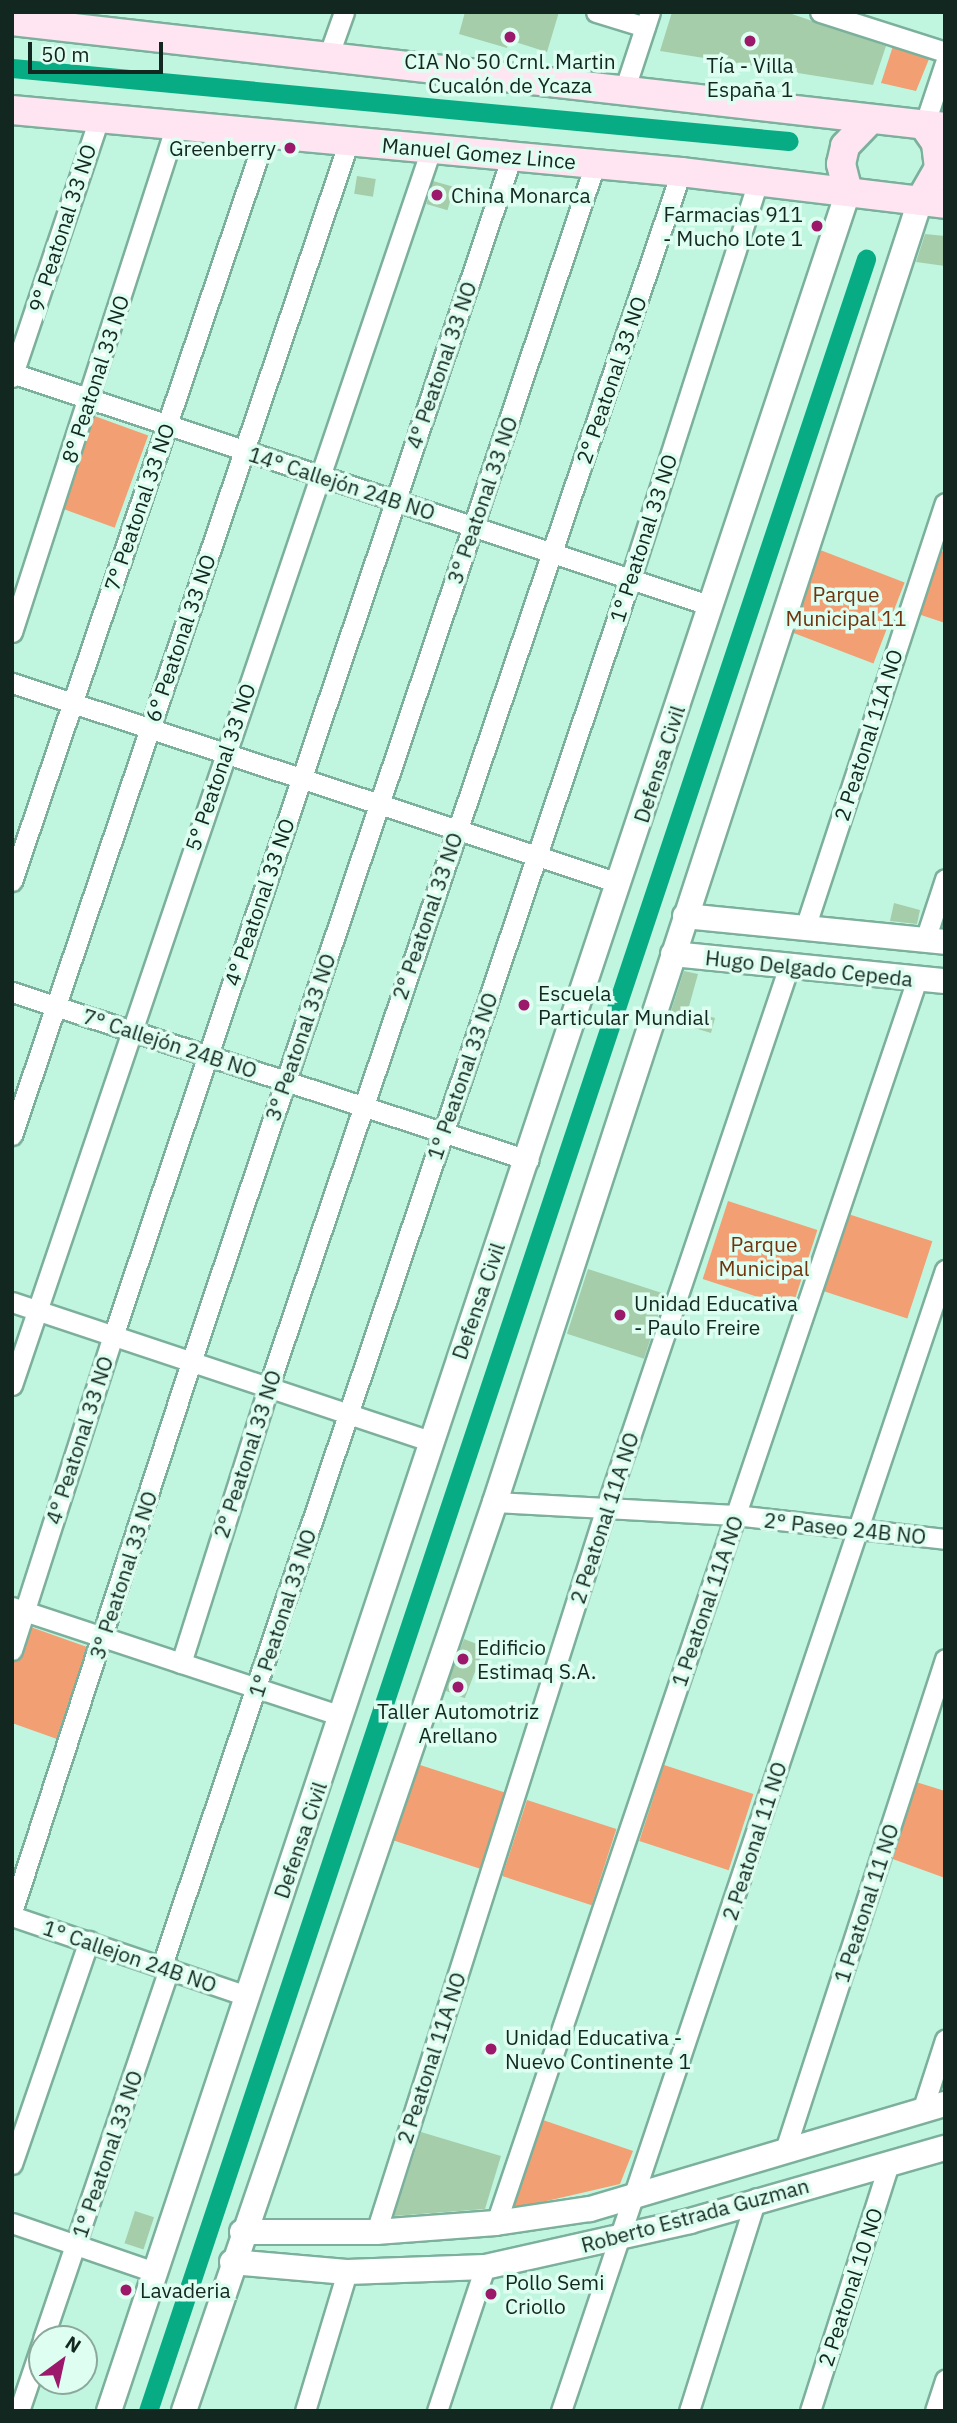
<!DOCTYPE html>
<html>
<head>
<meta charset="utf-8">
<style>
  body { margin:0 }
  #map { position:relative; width:957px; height:2423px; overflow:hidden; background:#c0f6e0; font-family:"IBM Plex Sans",sans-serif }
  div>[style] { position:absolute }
  .green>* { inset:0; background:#f19f73; transform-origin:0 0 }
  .canal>* { height:19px; margin:-9.5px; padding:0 9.5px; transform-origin:9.5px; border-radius:9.5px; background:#08ac84 }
  .building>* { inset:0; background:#a5cdaa; transform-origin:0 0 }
  .roads { filter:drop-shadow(2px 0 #7cb09c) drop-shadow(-2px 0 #7cb09c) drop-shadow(0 2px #7cb09c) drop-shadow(0 -2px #7cb09c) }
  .minor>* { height:19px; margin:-9.5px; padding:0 9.5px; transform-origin:9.5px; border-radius:9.5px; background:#fff }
  .tertiary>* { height:24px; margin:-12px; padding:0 12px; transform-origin:12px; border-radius:12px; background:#fff }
  .secondary>* { height:28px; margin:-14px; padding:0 14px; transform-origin:14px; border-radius:14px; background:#fee5f1 }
  .dots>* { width:19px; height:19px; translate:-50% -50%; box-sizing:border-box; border:4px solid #defef1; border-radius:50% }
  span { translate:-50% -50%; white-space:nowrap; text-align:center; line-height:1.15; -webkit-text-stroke:7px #defef1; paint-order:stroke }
  .poi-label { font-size:21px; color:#12271f }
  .right { translate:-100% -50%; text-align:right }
  .left { translate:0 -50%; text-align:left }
  .street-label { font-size:21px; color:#12271f }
  .park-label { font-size:21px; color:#6f330d }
  .frame { position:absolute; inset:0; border:14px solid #12271f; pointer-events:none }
  .north { position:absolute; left:28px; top:2325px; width:70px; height:70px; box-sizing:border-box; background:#defef1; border:2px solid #8ca89d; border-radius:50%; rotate:33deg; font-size:19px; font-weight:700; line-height:28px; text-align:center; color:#12271f }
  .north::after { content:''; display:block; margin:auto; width:24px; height:32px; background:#9c186b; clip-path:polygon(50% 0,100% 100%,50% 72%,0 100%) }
  .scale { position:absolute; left:28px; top:42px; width:135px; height:32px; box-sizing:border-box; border:4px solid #12271f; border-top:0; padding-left:9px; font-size:21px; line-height:24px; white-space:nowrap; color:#12271f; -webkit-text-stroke:5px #defef1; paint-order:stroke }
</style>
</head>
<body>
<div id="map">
  <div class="green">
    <div style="clip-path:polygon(893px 46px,929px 59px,916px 91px,881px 83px)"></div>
    <div style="left:89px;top:414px;width:63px;height:98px;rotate:20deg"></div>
    <div style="left:815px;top:548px;width:96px;height:87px;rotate:21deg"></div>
    <div style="clip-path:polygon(938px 550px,945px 552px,945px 623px,918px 614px)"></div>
    <div style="left:728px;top:1201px;width:94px;height:82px;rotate:18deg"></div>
    <div style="left:842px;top:1212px;width:95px;height:81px;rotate:18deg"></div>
    <div style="clip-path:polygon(25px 1625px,87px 1647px,57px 1739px,12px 1723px,12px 1664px)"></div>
    <div style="left:417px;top:1764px;width:94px;height:80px;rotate:18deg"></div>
    <div style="left:664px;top:1765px;width:94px;height:80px;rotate:18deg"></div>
    <div style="clip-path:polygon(916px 1782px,945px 1791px,945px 1878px,890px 1858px)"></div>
    <div style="left:527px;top:1800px;width:94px;height:80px;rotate:18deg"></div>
    <div style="clip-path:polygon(543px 2120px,633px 2151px,620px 2184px,512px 2209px)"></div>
  </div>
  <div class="canal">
    <div style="left:12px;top:68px;width:780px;rotate:5.37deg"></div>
    <div style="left:148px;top:2411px;width:2269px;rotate:-71.55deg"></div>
  </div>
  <div class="building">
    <div style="clip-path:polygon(465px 12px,559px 12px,547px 52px,509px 40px,507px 48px,459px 34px)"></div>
    <div style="clip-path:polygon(672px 12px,786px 12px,886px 46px,873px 85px,660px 51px)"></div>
    <div style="left:357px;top:176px;width:19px;height:18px;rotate:9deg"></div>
    <div style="left:433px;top:181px;width:22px;height:24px;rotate:16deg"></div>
    <div style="clip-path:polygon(925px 234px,945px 236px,945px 266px,916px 262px)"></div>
    <div style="clip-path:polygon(894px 903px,920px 910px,917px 924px,890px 921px)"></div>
    <div style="clip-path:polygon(684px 971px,698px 974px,688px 1010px,715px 1018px,711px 1033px,668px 1020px)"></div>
    <div style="left:588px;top:1269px;width:81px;height:68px;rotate:18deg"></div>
    <div style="left:464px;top:1639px;width:22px;height:55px;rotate:21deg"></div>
    <div style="clip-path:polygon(421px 2132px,501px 2156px,485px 2209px,394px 2216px)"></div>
    <div style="left:135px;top:2211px;width:20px;height:34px;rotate:18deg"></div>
  </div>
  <div class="roads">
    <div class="minor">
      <div style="left:596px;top:12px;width:51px;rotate:17deg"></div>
      <div style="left:820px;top:12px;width:131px;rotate:17.7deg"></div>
      <div style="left:328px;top:57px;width:48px;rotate:-70.4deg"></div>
      <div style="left:624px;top:91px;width:83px;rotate:-71.8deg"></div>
      <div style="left:924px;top:126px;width:66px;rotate:-71.6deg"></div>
      <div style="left:12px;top:373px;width:737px;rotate:18.43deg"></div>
      <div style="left:12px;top:377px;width:273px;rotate:-71.4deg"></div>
      <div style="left:12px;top:632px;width:533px;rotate:-72.08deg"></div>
      <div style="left:12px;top:683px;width:639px;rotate:18.24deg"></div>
      <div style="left:12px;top:881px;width:790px;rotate:-71.24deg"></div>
      <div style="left:805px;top:928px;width:447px;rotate:-71.8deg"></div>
      <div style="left:925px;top:940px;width:64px;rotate:-71.8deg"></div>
      <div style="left:12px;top:992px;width:543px;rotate:18.03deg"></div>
      <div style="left:12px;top:1135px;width:1050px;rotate:-71.27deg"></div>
      <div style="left:12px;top:1302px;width:440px;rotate:18.4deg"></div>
      <div style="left:12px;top:1385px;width:1305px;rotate:-71.27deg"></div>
      <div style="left:495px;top:1502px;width:240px;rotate:3.1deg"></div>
      <div style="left:735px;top:1515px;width:211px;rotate:6.5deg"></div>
      <div style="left:12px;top:1607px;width:347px;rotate:18.3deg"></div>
      <div style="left:12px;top:1650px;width:330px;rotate:-72.2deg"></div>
      <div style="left:113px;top:1336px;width:1246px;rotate:-71.32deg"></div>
      <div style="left:181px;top:1663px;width:288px;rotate:-72.4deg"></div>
      <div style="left:268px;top:1388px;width:1284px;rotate:-71.24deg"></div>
      <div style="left:12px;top:1912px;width:578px;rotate:-71.97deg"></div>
      <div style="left:191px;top:1362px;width:1264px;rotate:-71.36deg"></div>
      <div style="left:12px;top:1916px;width:248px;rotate:18.8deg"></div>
      <div style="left:162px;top:1965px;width:1462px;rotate:-71.33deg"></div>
      <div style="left:630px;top:580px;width:416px;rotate:-72.2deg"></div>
      <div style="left:922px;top:2111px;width:75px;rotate:-72.1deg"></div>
      <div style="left:786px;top:2147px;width:513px;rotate:-71.95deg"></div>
      <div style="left:12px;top:2164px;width:236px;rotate:-71deg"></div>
      <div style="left:12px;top:2223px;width:150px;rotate:19deg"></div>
      <div style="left:496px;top:2223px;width:1313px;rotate:-71.3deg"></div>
      <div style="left:376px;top:2232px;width:760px;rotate:-72.38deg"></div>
      <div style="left:606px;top:1508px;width:572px;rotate:-71.34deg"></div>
      <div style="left:43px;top:2339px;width:392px;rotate:-71.2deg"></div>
      <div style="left:19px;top:2411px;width:72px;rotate:-71.3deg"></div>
      <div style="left:305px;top:2411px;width:145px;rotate:-73.2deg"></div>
      <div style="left:437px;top:2411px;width:152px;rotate:-71.6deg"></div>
      <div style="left:561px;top:2411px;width:1204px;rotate:-71.4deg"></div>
      <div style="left:689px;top:2411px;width:223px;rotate:-72.5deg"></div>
      <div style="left:810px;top:2411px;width:260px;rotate:-72.3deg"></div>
      <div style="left:935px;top:2411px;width:33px;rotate:-72deg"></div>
    </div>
    <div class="tertiary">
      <div style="left:685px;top:916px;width:261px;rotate:5.7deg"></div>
      <div style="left:673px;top:954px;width:273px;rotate:5.7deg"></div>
      <div style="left:242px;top:2232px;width:134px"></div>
      <div style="left:376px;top:2232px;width:120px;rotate:-4.3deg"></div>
      <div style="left:496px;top:2223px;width:95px;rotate:-8.5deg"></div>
      <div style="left:590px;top:2209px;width:370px;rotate:-16.5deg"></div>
      <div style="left:232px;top:2262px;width:115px;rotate:5deg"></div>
      <div style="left:347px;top:2272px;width:138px;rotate:-2.1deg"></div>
      <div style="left:485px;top:2267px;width:210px;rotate:-12.6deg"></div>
      <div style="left:690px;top:2221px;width:265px;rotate:-16deg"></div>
      <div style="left:109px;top:2411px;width:2339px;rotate:-71.58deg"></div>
      <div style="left:184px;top:2411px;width:961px;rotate:-71.11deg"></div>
      <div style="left:495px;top:1502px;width:1369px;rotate:-71.91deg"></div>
    </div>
    <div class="secondary">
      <div style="left:12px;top:21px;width:939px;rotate:6.48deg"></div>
      <div style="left:12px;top:110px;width:672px;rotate:5.29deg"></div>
      <div style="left:681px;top:172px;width:266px;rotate:6.9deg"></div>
      <div style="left:848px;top:192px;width:29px;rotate:-104deg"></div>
      <div style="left:841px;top:164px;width:18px;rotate:-77deg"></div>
      <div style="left:845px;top:146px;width:37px;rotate:-46deg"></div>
      <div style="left:920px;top:201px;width:38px;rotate:-60deg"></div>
      <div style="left:939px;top:168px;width:25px;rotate:-97deg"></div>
      <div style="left:936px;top:143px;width:21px;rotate:-125deg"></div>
    </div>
  </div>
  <div class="dots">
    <div style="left:510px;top:37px;background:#9c186b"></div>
    <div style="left:750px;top:41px;background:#9c186b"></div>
    <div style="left:290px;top:148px;background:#9c186b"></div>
    <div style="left:437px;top:195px;background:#9c186b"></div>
    <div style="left:817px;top:226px;background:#9c186b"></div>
    <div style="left:524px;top:1005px;background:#9c186b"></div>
    <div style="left:620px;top:1315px;background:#9c186b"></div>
    <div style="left:463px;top:1659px;background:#9c186b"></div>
    <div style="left:458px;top:1687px;background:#9c186b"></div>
    <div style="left:491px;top:2049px;background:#9c186b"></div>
    <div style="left:126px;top:2290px;background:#9c186b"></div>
    <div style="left:491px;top:2294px;background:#9c186b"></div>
  </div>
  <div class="poi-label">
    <span style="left:510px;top:73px">CIA No 50 Crnl. Martin<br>Cucalón de Ycaza</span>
    <span style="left:750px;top:77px">Tía - Villa<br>España 1</span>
    <span class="right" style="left:276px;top:148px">Greenberry</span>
    <span class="left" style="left:451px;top:195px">China Monarca</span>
    <span class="right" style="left:803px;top:226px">Farmacias 911<br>- Mucho Lote 1</span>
    <span class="left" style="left:538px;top:1005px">Escuela<br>Particular Mundial</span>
    <span class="left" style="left:634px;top:1315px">Unidad Educativa<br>- Paulo Freire</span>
    <span class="left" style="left:477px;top:1659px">Edificio<br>Estimaq S.A.</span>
    <span style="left:458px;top:1723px">Taller Automotriz<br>Arellano</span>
    <span class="left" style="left:505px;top:2049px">Unidad Educativa -<br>Nuevo Continente 1</span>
    <span class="left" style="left:505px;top:2294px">Pollo Semi<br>Criollo</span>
    <span class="left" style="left:140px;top:2290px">Lavaderia</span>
  </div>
  <div class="street-label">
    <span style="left:479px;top:153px;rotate:5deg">Manuel Gomez Lince</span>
    <span style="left:62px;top:228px;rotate:-72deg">9° Peatonal 33 NO</span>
    <span style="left:441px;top:365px;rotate:-71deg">4° Peatonal 33 NO</span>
    <span style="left:95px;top:379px;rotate:-72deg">8° Peatonal 33 NO</span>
    <span style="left:611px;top:380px;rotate:-71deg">2° Peatonal 33 NO</span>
    <span style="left:342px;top:483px;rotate:18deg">14° Callejón 24B NO</span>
    <span style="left:482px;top:500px;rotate:-71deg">3° Peatonal 33 NO</span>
    <span style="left:139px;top:507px;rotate:-71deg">7° Peatonal 33 NO</span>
    <span style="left:643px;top:538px;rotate:-72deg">1° Peatonal 33 NO</span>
    <span style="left:180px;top:638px;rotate:-71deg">6° Peatonal 33 NO</span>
    <span style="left:868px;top:735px;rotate:-72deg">2 Peatonal 11A NO</span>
    <span style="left:659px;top:764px;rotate:-72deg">Defensa Civil</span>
    <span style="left:220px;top:767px;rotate:-71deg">5° Peatonal 33 NO</span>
    <span style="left:259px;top:902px;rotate:-71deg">4° Peatonal 33 NO</span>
    <span style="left:427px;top:916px;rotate:-71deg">2° Peatonal 33 NO</span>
    <span style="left:809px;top:968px;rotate:6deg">Hugo Delgado Cepeda</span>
    <span style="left:300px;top:1037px;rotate:-71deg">3° Peatonal 33 NO</span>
    <span style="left:170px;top:1043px;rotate:18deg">7° Callejón 24B NO</span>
    <span style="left:462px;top:1076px;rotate:-71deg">1° Peatonal 33 NO</span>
    <span style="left:478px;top:1301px;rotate:-71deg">Defensa Civil</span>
    <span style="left:79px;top:1440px;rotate:-72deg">4° Peatonal 33 NO</span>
    <span style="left:247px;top:1454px;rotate:-72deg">2° Peatonal 33 NO</span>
    <span style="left:604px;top:1518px;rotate:-72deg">2 Peatonal 11A NO</span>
    <span style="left:845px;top:1528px;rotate:6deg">2° Paseo 24B NO</span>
    <span style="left:123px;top:1575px;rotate:-72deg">3° Peatonal 33 NO</span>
    <span style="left:707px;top:1601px;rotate:-71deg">1 Peatonal 11A NO</span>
    <span style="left:282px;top:1613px;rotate:-72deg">1° Peatonal 33 NO</span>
    <span style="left:300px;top:1840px;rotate:-71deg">Defensa Civil</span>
    <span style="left:754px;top:1841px;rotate:-72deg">2 Peatonal 11 NO</span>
    <span style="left:866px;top:1903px;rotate:-72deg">1 Peatonal 11 NO</span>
    <span style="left:130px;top:1956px;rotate:19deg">1° Callejon 24B NO</span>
    <span style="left:431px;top:2058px;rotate:-72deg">2 Peatonal 11A NO</span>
    <span style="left:107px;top:2154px;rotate:-71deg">1° Peatonal 33 NO</span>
    <span style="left:695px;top:2215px;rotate:-15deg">Roberto Estrada Guzman</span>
    <span style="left:850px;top:2287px;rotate:-72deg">2 Peatonal 10 NO</span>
  </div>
  <div class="park-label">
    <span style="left:846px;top:606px">Parque<br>Municipal 11</span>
    <span style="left:764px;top:1256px">Parque<br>Municipal</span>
  </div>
  <div class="frame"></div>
  <div class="north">N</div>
  <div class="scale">50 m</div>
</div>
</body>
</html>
